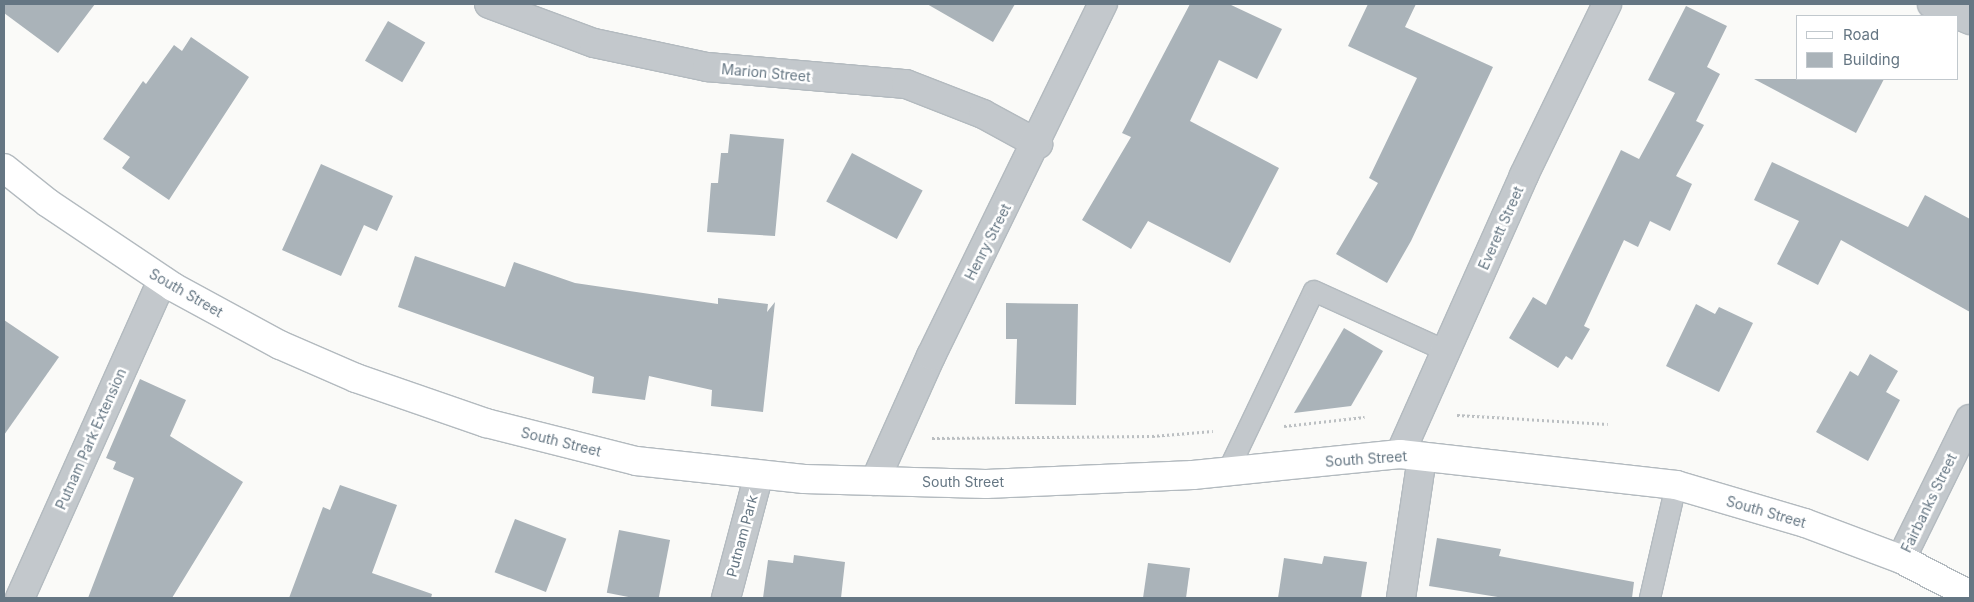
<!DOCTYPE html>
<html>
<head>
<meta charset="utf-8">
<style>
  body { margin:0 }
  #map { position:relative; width:1974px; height:602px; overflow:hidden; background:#fafaf8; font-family:Inter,sans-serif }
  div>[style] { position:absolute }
  .building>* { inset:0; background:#aab3b9; transform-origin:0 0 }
  .path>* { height:3px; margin-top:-1.5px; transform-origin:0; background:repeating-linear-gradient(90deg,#bbbfc2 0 2.5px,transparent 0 5px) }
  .roads { filter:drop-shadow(1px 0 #b3babf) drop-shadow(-1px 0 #b3babf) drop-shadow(0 1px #b3babf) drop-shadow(0 -1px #b3babf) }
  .service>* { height:20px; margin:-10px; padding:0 10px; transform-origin:10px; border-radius:10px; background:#c3c8cc }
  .minor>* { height:28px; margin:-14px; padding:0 14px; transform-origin:14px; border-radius:14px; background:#c3c8cc }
  .secondary>* { height:28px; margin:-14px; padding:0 14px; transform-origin:14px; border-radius:14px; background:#fff }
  span { translate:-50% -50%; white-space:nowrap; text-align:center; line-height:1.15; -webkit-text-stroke:5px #fff; paint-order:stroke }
  .street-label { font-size:14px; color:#657683 }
  .frame { position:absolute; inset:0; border:5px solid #657683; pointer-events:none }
  .legend { position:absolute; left:1796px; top:15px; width:162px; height:65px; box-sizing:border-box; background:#fff; border:1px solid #c1c8cd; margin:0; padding:6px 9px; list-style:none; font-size:15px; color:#657683 }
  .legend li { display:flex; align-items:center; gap:10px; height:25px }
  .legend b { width:25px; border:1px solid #c1c8cd }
</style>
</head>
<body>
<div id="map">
  <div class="building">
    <div style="clip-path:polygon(4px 4px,95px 4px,58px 53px,4px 13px)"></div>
    <div style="clip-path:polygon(927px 4px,1015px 4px,993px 42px)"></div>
    <div style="clip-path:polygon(1190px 4px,1229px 4px,1282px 29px,1257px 79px,1219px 60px,1190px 121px,1279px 168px,1230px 263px,1148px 221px,1131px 249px,1082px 220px,1131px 137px,1122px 133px)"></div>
    <div style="clip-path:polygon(1368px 4px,1416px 4px,1405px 27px,1493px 67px,1411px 241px,1387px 283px,1336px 254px,1378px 183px,1369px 178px,1417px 78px,1348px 46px)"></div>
    <div style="clip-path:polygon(1686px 6px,1727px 26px,1707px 67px,1720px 74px,1696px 121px,1704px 125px,1676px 176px,1692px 184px,1670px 231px,1650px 221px,1638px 247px,1624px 240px,1584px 326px,1590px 329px,1572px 360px,1566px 356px,1558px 368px,1509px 338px,1533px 297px,1546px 305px,1621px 150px,1639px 159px,1675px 93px,1648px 80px)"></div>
    <div style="left:388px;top:21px;width:43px;height:46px;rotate:30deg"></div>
    <div style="clip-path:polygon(191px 37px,249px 77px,169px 200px,122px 168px,130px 157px,103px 139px,143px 81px,146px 84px,174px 45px,182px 51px)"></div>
    <div style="clip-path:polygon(1754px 79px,1884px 79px,1856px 133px)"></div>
    <div style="clip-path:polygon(730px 134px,784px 139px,775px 236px,707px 232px,711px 183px,718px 183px,721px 153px,728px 153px)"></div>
    <div style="left:852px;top:153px;width:80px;height:55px;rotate:28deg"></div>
    <div style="clip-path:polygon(1772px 162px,1908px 227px,1925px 195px,1970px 219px,1970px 312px,1841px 240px,1818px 285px,1777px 264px,1799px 221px,1754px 200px)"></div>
    <div style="clip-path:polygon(321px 164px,393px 196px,377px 231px,364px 225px,341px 276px,282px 250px)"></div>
    <div style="clip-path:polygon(415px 256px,505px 287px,514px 262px,575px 283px,718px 304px,718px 298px,768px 304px,767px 312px,775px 302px,763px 412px,711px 406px,712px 390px,649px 376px,645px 400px,592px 393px,594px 377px,398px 307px)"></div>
    <div style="clip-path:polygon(1006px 303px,1078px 304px,1076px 405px,1015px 404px,1017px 339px,1006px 339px)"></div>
    <div style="clip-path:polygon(1696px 304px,1715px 314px,1719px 307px,1753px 323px,1719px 392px,1666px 366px)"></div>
    <div style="clip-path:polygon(4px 320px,59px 357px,4px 435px)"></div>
    <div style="clip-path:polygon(1344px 328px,1383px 351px,1351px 406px,1294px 413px)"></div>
    <div style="clip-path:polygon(1870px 354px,1898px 371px,1886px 392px,1900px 400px,1868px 461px,1816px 432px,1850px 371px,1858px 376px)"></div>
    <div style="clip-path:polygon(140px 379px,186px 400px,170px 436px,243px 482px,172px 598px,88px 598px,134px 478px,113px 469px,116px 462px,106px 458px)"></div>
    <div style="clip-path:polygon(340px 485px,397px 505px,372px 573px,432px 594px,431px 598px,289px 598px,323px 507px,330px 510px)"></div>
    <div style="left:515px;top:519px;width:55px;height:57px;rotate:21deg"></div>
    <div style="left:619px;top:530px;width:52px;height:64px;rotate:11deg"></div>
    <div style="clip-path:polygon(1437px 538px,1501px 549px,1499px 556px,1634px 582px,1632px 598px,1504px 598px,1429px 586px)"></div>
    <div style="clip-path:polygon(794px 555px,845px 562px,841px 598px,763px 598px,768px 560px,793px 563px)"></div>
    <div style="clip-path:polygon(1324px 556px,1367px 562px,1361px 598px,1278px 598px,1284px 558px,1322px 564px)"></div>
    <div style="clip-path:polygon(1148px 563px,1190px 568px,1186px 598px,1143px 598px)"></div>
  </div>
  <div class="path">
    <div style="left:1457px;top:415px;width:151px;rotate:3.4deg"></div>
    <div style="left:1284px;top:426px;width:81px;rotate:-6.3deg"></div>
    <div style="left:932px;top:438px;width:220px;rotate:-0.5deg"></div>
    <div style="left:1152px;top:436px;width:61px;rotate:-4.7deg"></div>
  </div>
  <div class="roads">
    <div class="service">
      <div style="left:1228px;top:471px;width:199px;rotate:-64.5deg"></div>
      <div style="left:1314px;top:291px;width:145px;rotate:24.4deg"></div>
      <div style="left:1650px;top:598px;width:116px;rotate:-77deg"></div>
    </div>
    <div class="minor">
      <div style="left:489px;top:4px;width:112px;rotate:20.4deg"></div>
      <div style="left:594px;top:43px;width:116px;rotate:12deg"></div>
      <div style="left:707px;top:67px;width:200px;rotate:4.9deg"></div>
      <div style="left:906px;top:84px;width:83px;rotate:21.3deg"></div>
      <div style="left:983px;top:114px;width:63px;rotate:28.6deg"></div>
      <div style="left:1932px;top:4px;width:41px;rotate:22.8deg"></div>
      <div style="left:1400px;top:454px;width:305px;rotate:-66deg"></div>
      <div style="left:1524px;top:175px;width:190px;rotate:-64.1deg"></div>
      <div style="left:875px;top:481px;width:137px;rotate:-65.9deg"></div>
      <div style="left:931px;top:356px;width:392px;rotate:-64deg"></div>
      <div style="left:1901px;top:559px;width:156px;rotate:-63.8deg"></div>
      <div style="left:20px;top:598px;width:348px;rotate:-65.9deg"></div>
      <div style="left:726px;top:598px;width:128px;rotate:-75.1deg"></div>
      <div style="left:1401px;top:598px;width:143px;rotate:-81.5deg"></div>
    </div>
    <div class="secondary">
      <div style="left:4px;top:168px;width:56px;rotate:38.5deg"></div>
      <div style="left:48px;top:203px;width:151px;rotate:33.9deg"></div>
      <div style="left:173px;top:287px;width:122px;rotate:28.5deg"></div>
      <div style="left:280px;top:345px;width:83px;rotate:23.5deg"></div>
      <div style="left:356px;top:378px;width:138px;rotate:19.1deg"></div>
      <div style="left:486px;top:423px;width:155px;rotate:14.2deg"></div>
      <div style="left:636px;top:461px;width:169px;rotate:6.1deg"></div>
      <div style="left:804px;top:479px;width:182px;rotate:1.6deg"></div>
      <div style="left:986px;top:484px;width:207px;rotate:-2.5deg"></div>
      <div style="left:1193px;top:475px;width:208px;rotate:-5.8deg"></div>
      <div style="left:1400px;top:454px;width:278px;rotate:6.4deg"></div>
      <div style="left:1676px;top:485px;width:134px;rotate:16.4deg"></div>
      <div style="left:1805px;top:523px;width:103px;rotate:20.6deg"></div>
      <div style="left:1901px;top:559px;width:78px;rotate:27.6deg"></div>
    </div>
  </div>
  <div class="street-label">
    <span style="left:766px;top:73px;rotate:5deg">Marion Street</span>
    <span style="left:1501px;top:228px;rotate:-66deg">Everett Street</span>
    <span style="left:988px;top:242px;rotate:-63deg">Henry Street</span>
    <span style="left:186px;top:293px;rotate:30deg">South Street</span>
    <span style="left:91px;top:439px;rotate:-66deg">Putnam Park Extension</span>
    <span style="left:561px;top:442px;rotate:14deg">South Street</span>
    <span style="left:1366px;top:459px;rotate:-4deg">South Street</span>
    <span style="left:963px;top:482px">South Street</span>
    <span style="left:1929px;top:503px;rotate:-64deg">Fairbanks Street</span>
    <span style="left:1766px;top:512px;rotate:16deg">South Street</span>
    <span style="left:742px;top:536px;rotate:-75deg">Putnam Park</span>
  </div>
  <div class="frame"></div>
  <ul class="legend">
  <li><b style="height:6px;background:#fff"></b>Road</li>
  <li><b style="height:14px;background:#aab3b9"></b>Building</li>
  </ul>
</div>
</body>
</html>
